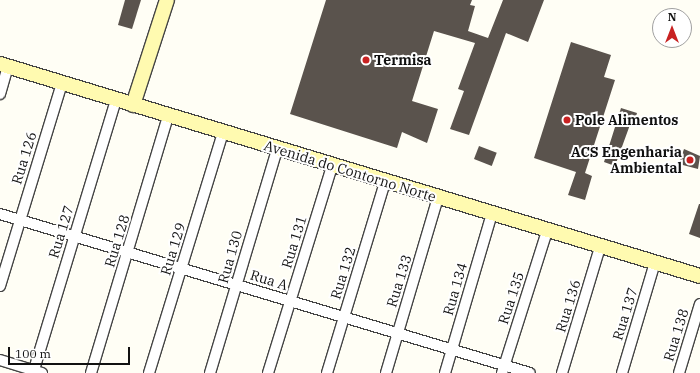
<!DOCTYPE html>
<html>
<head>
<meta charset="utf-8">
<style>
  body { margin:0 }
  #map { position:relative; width:700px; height:373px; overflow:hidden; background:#fffef5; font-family:"IBM Plex Serif",serif }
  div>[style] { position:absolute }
  .building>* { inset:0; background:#5a534d; transform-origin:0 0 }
  .roads { filter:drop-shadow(1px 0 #444) drop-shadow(-1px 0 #444) drop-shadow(0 1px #444) drop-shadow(0 -1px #444) }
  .street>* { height:10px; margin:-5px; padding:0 5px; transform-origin:5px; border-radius:5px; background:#fff }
  .secondary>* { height:14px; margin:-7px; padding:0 7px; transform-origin:7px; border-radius:7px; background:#fffab0 }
  .dots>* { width:11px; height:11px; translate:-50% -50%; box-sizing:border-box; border:2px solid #fff; border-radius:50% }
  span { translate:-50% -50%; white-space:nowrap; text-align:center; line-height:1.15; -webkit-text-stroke:4px #fff; paint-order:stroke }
  .poi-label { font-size:14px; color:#111; font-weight:700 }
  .left { translate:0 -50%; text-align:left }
  .right { translate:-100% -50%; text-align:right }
  .street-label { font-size:14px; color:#111 }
  .north { position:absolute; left:652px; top:8px; width:40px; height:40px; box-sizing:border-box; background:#fff; border:1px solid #a0a0a0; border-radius:50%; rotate:0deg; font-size:11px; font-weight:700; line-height:16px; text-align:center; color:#111 }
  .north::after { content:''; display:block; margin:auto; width:14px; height:18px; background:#c82222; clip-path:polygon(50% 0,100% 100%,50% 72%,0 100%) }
  .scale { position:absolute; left:8px; top:347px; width:122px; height:18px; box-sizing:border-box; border:2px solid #111; border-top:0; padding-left:5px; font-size:12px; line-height:14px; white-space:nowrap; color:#111; -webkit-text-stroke:3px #fff; paint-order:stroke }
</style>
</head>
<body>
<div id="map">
  <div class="building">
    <div style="clip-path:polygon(125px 0,141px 0,132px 29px,118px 25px)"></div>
    <div style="clip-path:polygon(326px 0,472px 0,470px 5px,475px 6px,468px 31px,488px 38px,503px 0,544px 0,528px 42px,506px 33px,469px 135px,450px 129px,464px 91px,458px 89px,475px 43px,434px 31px,412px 101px,438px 109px,427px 143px,402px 132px,397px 148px,290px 114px)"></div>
    <div style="clip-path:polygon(571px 42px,611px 55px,604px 77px,615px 80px,585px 173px,592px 176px,585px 200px,568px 195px,576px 172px,534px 158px)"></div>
    <div style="clip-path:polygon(621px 108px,637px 113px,634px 123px,631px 122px,615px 166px,604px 162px)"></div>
    <div style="left:479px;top:146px;width:19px;height:14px;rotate:21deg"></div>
    <div style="clip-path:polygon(684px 149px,700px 156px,698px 169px,679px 164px)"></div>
    <div style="clip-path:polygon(699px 204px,700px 204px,700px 238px,689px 234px)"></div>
  </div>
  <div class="roads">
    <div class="street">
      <div style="left:0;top:94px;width:29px;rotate:-74deg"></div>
      <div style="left:0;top:214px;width:553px;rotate:16.7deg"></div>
      <div style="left:0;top:286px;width:212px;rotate:-73deg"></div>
      <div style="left:0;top:360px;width:44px;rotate:17.2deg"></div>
      <div style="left:33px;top:373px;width:286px;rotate:-73.1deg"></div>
      <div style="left:91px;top:373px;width:268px;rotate:-73.3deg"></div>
      <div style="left:149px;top:373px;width:251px;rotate:-72.9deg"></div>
      <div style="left:210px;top:373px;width:234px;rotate:-73.3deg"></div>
      <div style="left:268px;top:373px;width:217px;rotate:-72.8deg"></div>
      <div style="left:327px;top:373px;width:200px;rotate:-73.1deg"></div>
      <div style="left:386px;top:373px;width:183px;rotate:-73.5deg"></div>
      <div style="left:445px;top:373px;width:167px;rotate:-73.6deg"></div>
      <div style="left:502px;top:373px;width:149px;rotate:-72.4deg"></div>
      <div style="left:562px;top:373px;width:132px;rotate:-73.2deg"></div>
      <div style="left:622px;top:373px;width:116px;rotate:-73.4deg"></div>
      <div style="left:679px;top:373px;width:72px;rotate:-73.1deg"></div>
    </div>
    <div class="secondary">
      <div style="left:0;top:64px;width:731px;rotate:16.85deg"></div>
      <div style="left:133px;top:105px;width:110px;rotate:-72.1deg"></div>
    </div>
  </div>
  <div class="dots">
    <div style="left:366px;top:60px;background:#c82222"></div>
    <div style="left:567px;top:120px;background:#c82222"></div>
    <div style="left:690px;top:160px;background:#c82222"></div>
  </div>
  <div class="poi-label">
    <span class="left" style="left:374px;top:60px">Termisa</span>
    <span class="left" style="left:575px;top:120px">Pole Alimentos</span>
    <span class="right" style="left:682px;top:160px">ACS Engenharia<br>Ambiental</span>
  </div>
  <div class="street-label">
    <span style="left:24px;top:158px;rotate:-73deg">Rua 126</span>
    <span style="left:350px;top:171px;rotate:17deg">Avenida do Contorno Norte</span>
    <span style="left:61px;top:232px;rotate:-73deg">Rua 127</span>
    <span style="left:117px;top:241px;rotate:-73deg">Rua 128</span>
    <span style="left:294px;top:242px;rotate:-73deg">Rua 131</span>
    <span style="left:173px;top:249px;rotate:-73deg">Rua 129</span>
    <span style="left:230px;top:257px;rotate:-74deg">Rua 130</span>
    <span style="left:343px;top:273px;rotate:-73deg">Rua 132</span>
    <span style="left:269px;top:280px;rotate:17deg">Rua A</span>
    <span style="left:399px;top:281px;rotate:-73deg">Rua 133</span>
    <span style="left:455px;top:289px;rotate:-74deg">Rua 134</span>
    <span style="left:511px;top:298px;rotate:-72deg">Rua 135</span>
    <span style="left:568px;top:306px;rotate:-73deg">Rua 136</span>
    <span style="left:625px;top:314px;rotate:-73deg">Rua 137</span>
    <span style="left:676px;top:335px;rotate:-73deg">Rua 138</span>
  </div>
  <div class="north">N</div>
  <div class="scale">100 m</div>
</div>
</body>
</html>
